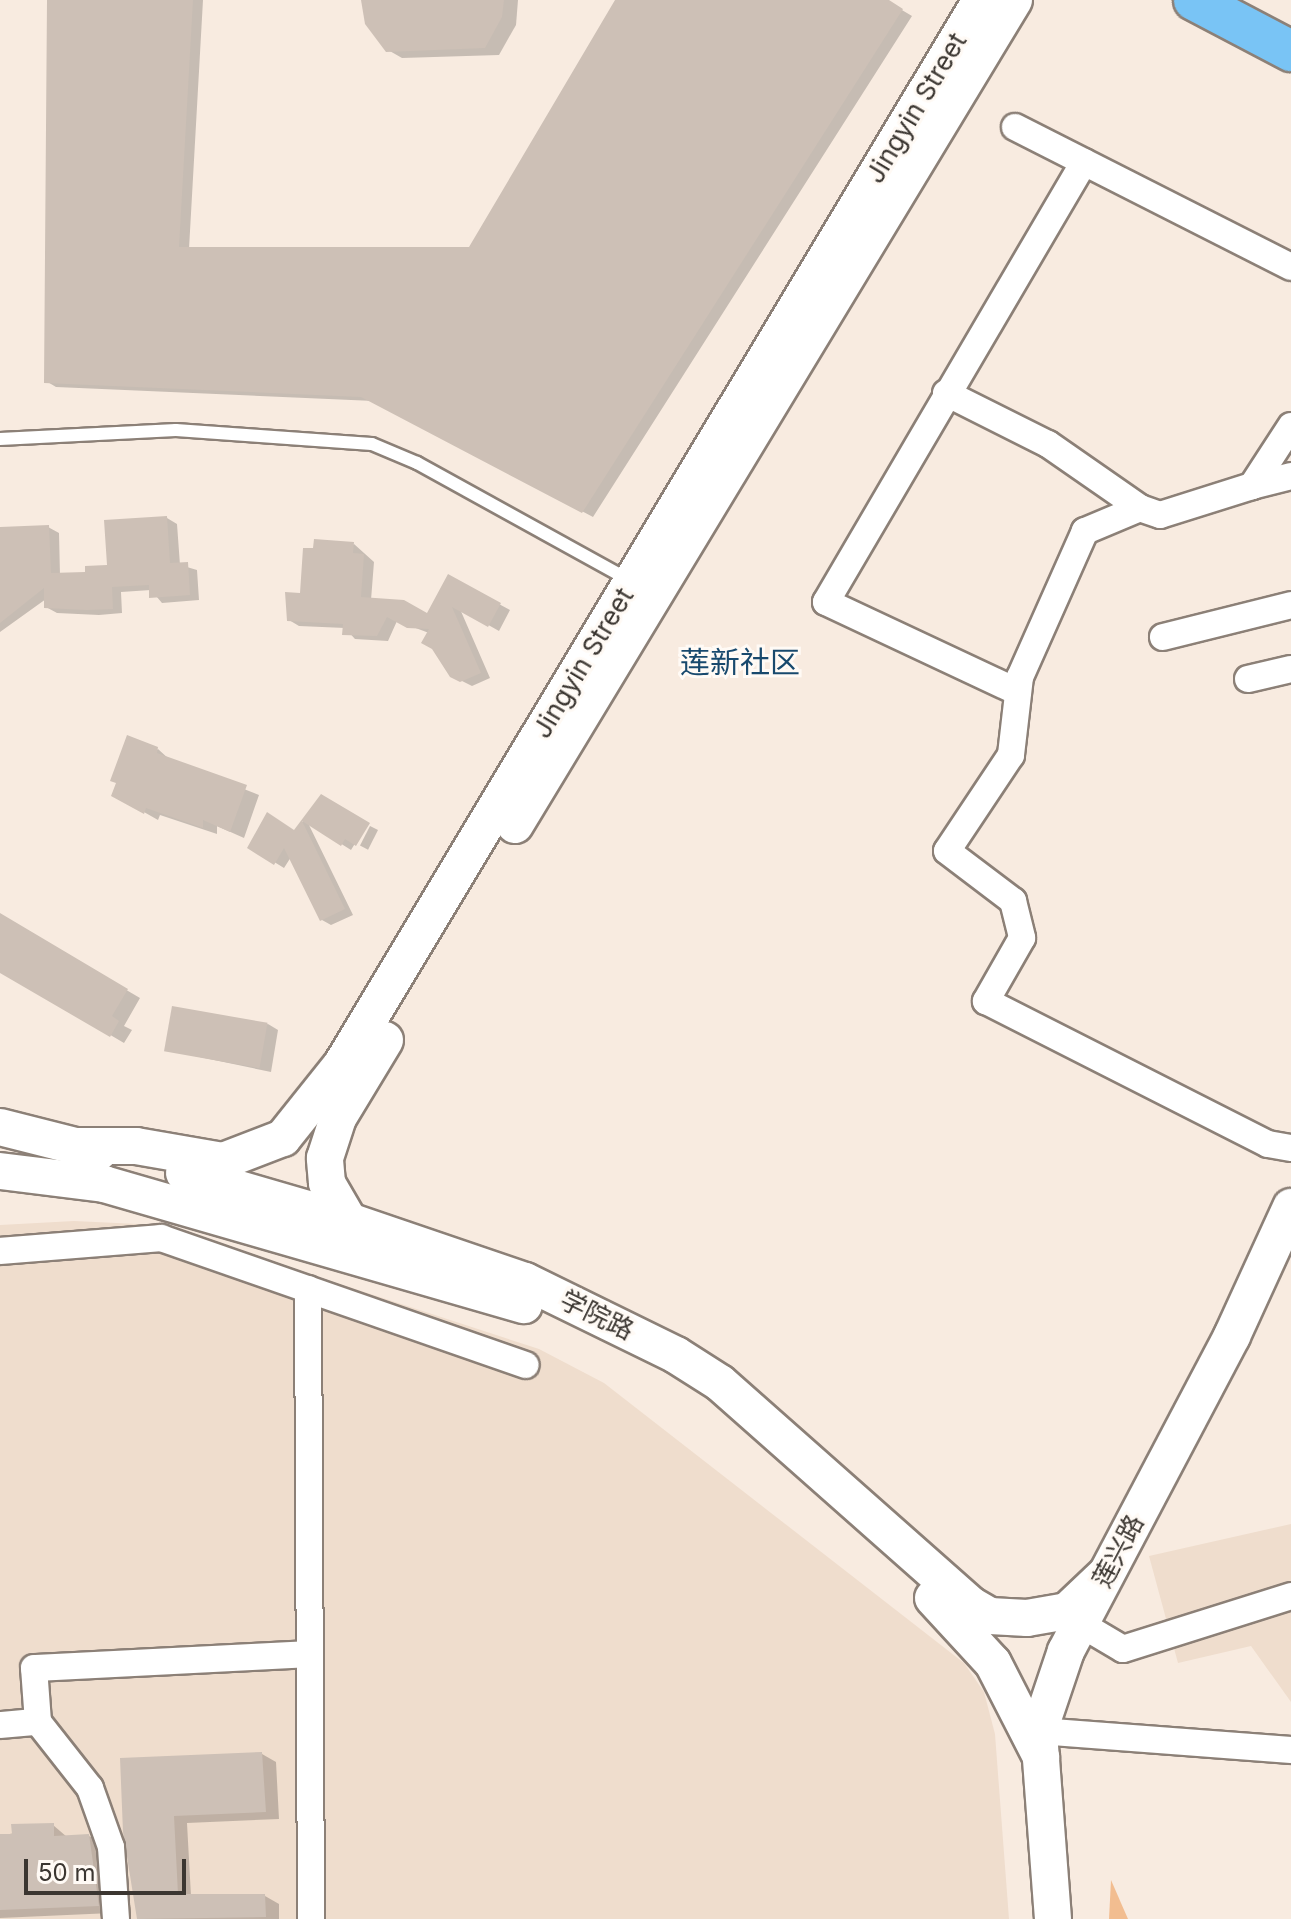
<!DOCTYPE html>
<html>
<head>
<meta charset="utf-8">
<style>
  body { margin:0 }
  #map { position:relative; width:1291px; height:1919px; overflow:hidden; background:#f8ebe0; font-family:Inter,"Noto Sans SC",sans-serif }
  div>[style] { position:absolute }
  .built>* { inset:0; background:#efddcd }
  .green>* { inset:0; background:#f2bd90 }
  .shadow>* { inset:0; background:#0003; transform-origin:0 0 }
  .building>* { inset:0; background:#cdc0b6; transform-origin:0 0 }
  .roads { filter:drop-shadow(2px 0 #8c8077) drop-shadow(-2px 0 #8c8077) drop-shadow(0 2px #8c8077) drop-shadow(0 -2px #8c8077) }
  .lane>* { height:12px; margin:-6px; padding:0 6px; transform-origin:6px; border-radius:6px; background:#fff }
  .street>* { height:26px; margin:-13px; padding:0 13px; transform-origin:13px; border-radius:13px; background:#fff }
  .secondary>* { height:36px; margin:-18px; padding:0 18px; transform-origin:18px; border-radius:18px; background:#fff }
  .primary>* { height:40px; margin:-20px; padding:0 20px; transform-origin:20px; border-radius:20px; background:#79c4f5 }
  span { translate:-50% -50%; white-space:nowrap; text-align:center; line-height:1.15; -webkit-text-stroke:6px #fffaf5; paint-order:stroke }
  .street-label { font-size:26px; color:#3b3631 }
  .quarter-label { font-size:30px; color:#18496d }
  .scale { position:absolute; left:24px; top:1859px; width:162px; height:36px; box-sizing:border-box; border:4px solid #3b3631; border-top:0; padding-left:10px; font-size:24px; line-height:28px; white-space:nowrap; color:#3b3631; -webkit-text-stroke:6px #fffaf5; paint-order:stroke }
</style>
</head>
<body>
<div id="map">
  <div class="built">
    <div style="clip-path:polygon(74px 1221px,159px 1225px,539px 1349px,604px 1383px,964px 1663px,984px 1692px,995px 1734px,1009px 1919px,0 1919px,0 1225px)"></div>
    <div style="clip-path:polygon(1291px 1524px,1291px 1702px,1251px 1646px,1178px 1663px,1149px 1556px)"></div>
  </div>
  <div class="green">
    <div style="clip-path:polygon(1111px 1880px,1128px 1919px,1109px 1919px)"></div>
  </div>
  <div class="shadow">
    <div style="clip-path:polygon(49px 0,203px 0,189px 249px,470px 249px,618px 0,885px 0,912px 16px,593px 517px,374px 401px,56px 387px,46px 381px)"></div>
    <div style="clip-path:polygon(363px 0,518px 0,516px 25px,499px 55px,402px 58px,388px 50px)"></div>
    <div style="clip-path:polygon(167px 518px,177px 524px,180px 565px,197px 570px,199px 600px,162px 603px,151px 590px,121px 592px,122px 613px,99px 615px,57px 613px,46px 607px,46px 599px,0 632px,0 529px,48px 527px,59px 533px,60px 575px,87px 574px,109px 567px)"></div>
    <div style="clip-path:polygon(354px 544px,374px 562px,371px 600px,428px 615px,449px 577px,510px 610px,499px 631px,460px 609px,490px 678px,472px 686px,452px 676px,429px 633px,397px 621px,388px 641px,355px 639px,345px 628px,299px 626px,289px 620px,302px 595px)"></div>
    <div style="clip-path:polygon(158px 749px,170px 760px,259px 795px,244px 838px,217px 826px,217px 834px,160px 815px,158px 820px,114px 795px)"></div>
    <div style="clip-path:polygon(321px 796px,367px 824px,351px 850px,308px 823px,353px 915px,331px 925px,322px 920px,291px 857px,284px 868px,250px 847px,295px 832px)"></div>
    <div style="left:370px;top:826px;width:9px;height:22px;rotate:27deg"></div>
    <div style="clip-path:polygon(0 916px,140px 998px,124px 1026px,132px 1030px,124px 1043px,0 970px)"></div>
    <div style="clip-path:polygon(268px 1024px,278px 1030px,271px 1072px,166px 1050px)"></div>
    <div style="clip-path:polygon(262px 1754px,276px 1762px,279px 1819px,187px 1823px,191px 1896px,265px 1896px,279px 1904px,279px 1919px,138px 1919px,125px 1832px)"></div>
    <div style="clip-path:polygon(53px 1825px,67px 1837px,89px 1836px,103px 1844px,112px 1913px,0 1918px,0 1836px)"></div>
  </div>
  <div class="building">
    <div style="clip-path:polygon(47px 0,193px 0,179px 247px,469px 247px,615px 0,889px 0,903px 9px,582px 513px,361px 397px,44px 383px)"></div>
    <div style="clip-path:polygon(361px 0,504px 0,502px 17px,485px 48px,386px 52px,365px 24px)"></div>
    <div style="clip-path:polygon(167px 516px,170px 563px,188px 562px,190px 595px,149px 598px,149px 585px,112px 587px,113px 609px,87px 610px,44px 608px,44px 588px,0 623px,0 527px,49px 525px,51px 573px,85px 572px,85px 566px,107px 565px,104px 520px)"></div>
    <div style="clip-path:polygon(314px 539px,354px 542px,353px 553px,364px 554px,361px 597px,404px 600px,427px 613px,448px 574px,501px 603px,488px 627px,452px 607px,481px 673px,460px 682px,450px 677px,432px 649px,421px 643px,429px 629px,407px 628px,387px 617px,377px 636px,342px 635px,343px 624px,287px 621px,285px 592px,300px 593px,303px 548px,313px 548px)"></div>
    <div style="clip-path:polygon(127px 735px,158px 747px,157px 753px,247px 785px,230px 832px,203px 820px,203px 828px,146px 808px,144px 814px,111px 796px,116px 783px,110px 781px)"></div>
    <div style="clip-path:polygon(321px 794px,370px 823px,356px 846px,345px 839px,341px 846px,302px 821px,345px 909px,320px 921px,284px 848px,274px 865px,247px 848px,267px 812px,294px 830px)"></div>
    <div style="clip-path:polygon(0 913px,128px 989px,112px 1016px,119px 1021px,110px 1037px,0 973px)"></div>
    <div style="left:172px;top:1006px;width:97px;height:46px;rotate:10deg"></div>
    <div style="clip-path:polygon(262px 1752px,266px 1812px,174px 1816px,178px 1894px,265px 1894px,266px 1917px,137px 1919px,123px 1832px,120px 1758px)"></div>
    <div style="clip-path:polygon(54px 1823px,54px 1836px,89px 1834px,99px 1906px,0 1910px,0 1834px,12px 1834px,11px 1824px)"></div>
  </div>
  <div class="roads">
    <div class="lane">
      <div style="left:0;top:439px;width:176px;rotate:-2.9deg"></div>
      <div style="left:176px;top:430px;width:196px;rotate:4.1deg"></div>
      <div style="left:372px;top:444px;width:49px;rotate:22.9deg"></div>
      <div style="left:417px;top:463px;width:244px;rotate:28.9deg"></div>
    </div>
    <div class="street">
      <div style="left:1015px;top:127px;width:309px;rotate:26.9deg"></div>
      <div style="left:946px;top:393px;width:114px;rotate:26.6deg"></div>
      <div style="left:1048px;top:444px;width:112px;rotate:34.8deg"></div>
      <div style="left:1291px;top:426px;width:72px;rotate:123deg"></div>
      <div style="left:1252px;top:486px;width:96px;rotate:162.5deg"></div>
      <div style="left:1160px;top:515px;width:21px;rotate:-161deg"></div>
      <div style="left:1140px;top:508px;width:60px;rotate:157.3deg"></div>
      <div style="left:1085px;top:531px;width:160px;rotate:114deg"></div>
      <div style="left:1020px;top:677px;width:79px;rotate:96.6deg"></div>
      <div style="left:1011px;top:755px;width:115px;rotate:123.7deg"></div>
      <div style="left:947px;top:851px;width:83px;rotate:37.1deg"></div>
      <div style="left:1013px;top:901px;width:38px;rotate:76deg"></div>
      <div style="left:1022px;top:938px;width:73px;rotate:119.7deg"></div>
      <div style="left:986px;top:1001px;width:316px;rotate:26.9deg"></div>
      <div style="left:1268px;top:1144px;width:23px;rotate:10deg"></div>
      <div style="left:1252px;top:486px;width:40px;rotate:-14.4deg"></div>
      <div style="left:1163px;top:637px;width:132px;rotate:-14deg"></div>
      <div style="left:1248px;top:679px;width:44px;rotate:-13.1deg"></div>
      <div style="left:1018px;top:692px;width:212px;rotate:-154.9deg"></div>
      <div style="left:826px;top:602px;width:510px;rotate:-59.61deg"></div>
      <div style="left:0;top:1251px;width:162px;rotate:-4.6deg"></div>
      <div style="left:161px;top:1238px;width:386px;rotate:19.2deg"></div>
      <div style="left:308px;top:1289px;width:630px;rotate:89.73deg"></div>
      <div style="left:1079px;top:1623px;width:51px;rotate:30.6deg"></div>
      <div style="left:1123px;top:1649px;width:176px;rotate:-17.5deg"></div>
      <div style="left:0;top:1725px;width:38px;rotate:-5deg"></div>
      <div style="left:1039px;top:1731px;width:253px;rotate:4.3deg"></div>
      <div style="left:116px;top:1919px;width:72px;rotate:-94deg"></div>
      <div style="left:111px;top:1847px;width:63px;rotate:-109.6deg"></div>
      <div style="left:90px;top:1788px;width:84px;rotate:-128.2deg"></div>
      <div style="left:38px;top:1722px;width:54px;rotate:-94.2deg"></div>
      <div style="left:34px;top:1668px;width:274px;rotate:-2.9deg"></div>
    </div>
    <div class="secondary">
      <div style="left:515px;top:825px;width:964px;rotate:-58.83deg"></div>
      <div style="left:0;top:1127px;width:102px;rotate:14.2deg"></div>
      <div style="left:77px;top:1146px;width:59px"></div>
      <div style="left:136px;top:1146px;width:88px;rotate:9.8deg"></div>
      <div style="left:223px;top:1161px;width:64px;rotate:-21deg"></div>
      <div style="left:283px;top:1138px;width:95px;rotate:-51.4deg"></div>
      <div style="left:342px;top:1064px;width:1241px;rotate:-59.01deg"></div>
      <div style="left:0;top:1171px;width:105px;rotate:7.1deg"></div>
      <div style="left:104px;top:1184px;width:437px;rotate:16.1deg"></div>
      <div style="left:184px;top:1173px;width:172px;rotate:16.2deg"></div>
      <div style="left:349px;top:1221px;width:186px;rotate:18.8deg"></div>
      <div style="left:525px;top:1281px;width:168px;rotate:26.1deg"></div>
      <div style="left:676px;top:1355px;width:52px;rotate:32.5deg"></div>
      <div style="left:720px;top:1383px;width:335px;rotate:41.5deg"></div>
      <div style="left:971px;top:1605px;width:22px;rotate:30deg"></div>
      <div style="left:990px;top:1616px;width:37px;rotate:3deg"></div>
      <div style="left:1027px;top:1618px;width:41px;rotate:-9.9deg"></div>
      <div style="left:1067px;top:1611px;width:52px;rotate:-43.5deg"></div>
      <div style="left:349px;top:1221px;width:44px;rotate:-120.1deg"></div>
      <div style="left:327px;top:1183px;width:25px;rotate:-95deg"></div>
      <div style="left:325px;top:1158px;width:42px;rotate:-72deg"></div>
      <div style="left:338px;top:1118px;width:91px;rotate:-58.9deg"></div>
      <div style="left:933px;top:1598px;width:88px;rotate:47.3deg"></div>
      <div style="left:993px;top:1663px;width:106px;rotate:62.9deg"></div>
      <div style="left:1053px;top:1919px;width:189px;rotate:-94.3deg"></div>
      <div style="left:1039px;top:1731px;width:84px;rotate:-71.4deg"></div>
      <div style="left:1066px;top:1651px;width:356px;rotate:-62.2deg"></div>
      <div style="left:1232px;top:1336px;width:142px;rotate:-65.4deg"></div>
    </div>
    <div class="primary">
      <div style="left:1194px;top:0;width:110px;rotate:27.7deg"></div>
    </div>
  </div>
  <div class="street-label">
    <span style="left:916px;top:108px;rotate:-59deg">Jingyin Street</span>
    <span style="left:583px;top:663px;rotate:-59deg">Jingyin Street</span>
    <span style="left:597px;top:1315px;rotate:26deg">学院路</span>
    <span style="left:1118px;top:1551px;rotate:-62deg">莲兴路</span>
  </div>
  <div class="quarter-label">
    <span style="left:740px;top:662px">莲新社区</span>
  </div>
  <div class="scale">50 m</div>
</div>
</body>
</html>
